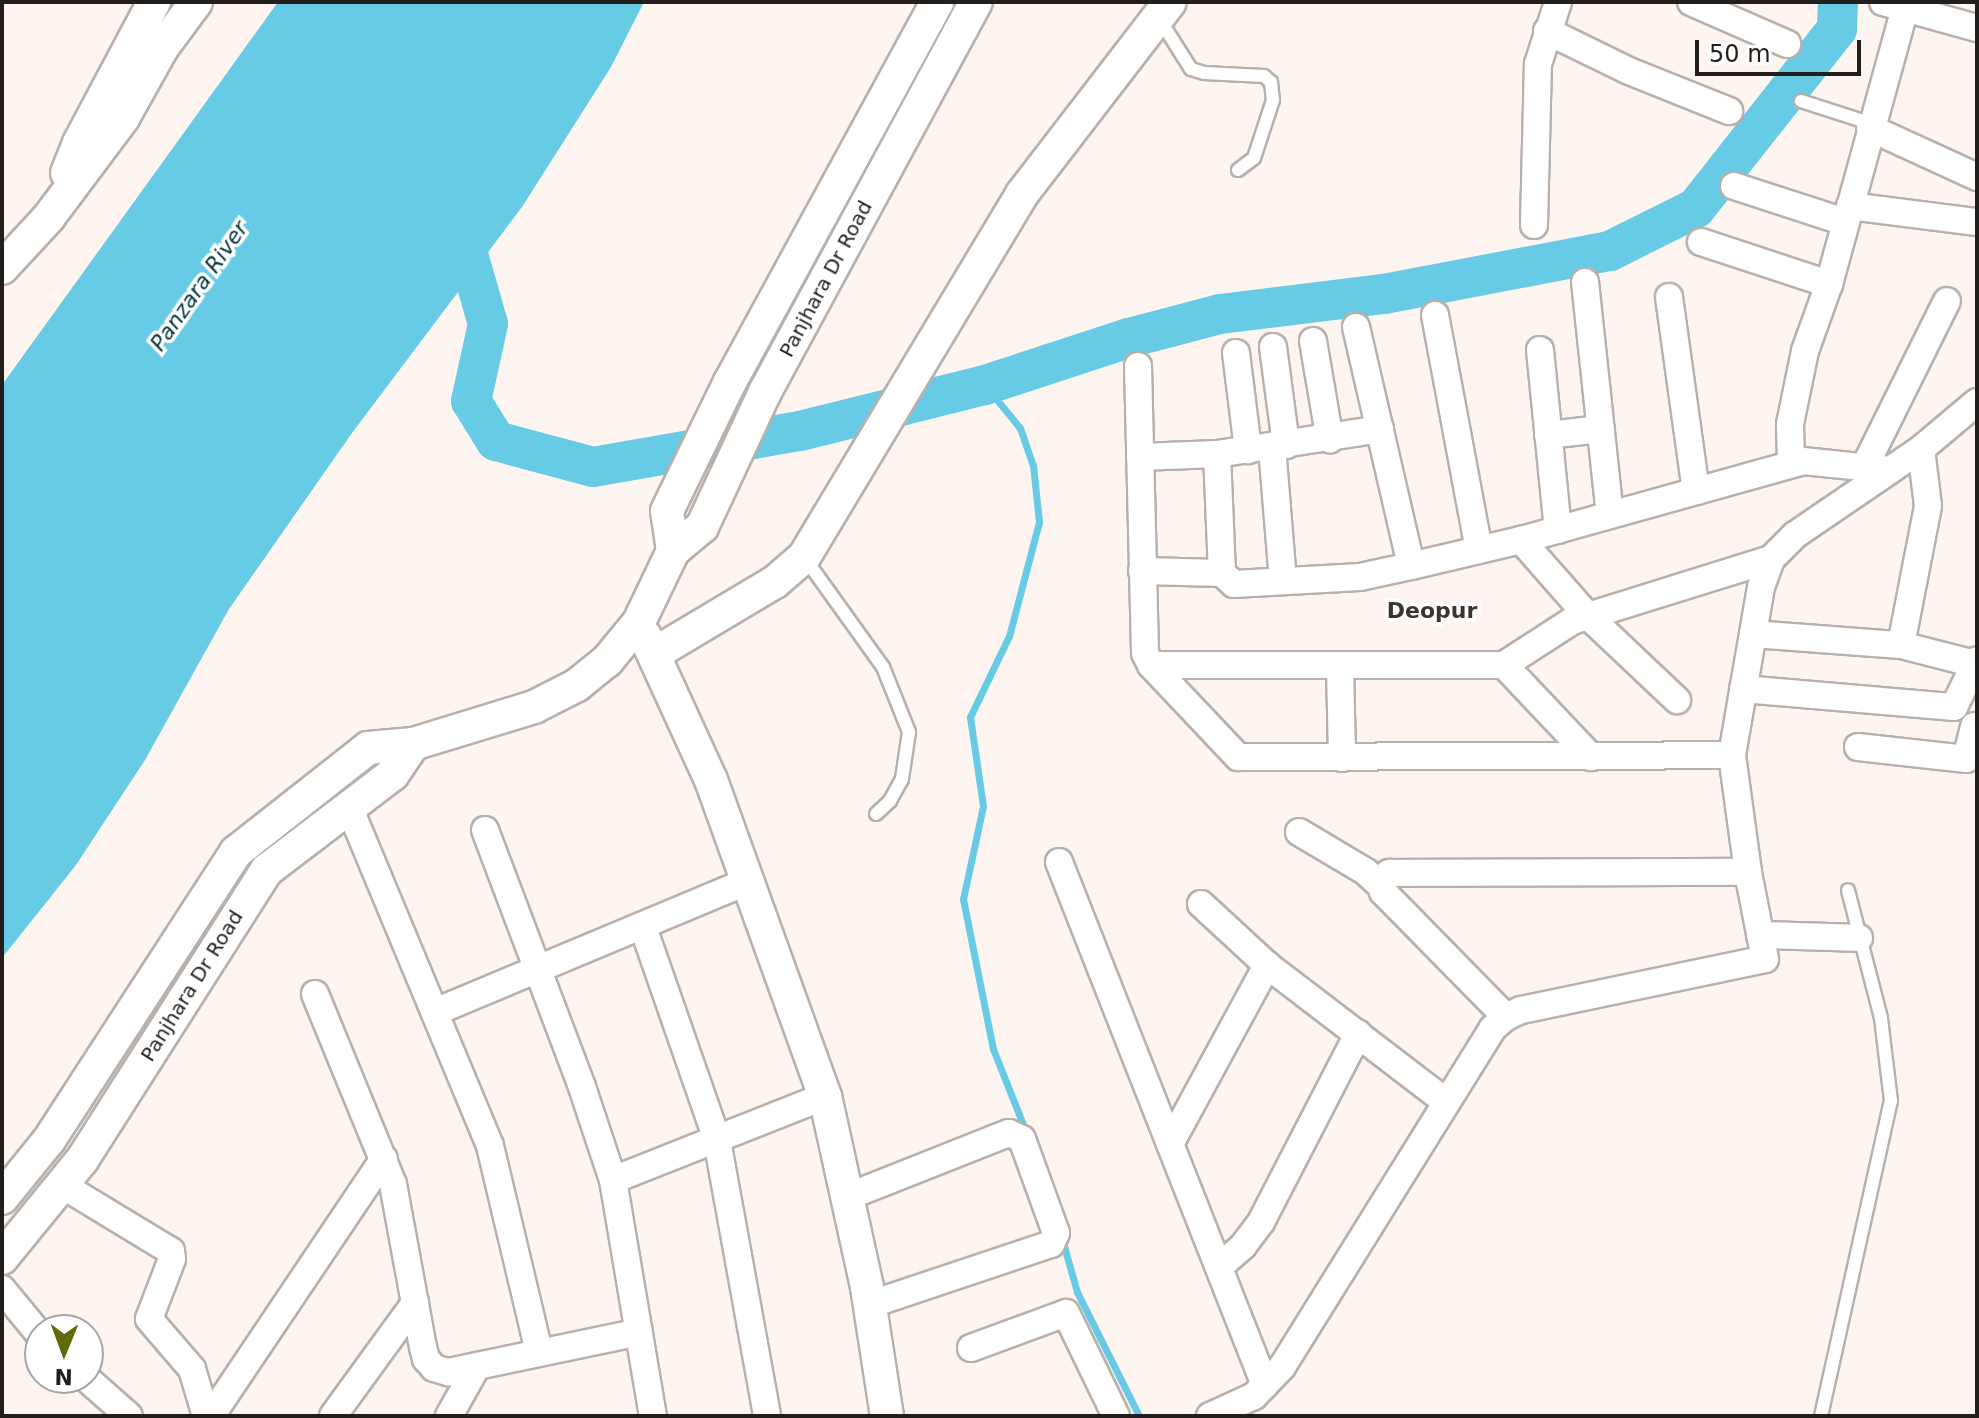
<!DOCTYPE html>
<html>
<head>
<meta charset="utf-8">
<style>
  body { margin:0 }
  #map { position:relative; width:1979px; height:1418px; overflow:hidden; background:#fef5f0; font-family:"DejaVu Sans",sans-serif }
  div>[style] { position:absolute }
  .water>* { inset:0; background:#68cbe6 }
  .stream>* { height:7px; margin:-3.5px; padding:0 3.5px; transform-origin:3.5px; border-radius:3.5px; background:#68cbe6 }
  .river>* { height:40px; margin:-20px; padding:0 20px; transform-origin:20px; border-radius:20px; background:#68cbe6 }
  .roads { filter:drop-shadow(2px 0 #b8b0ab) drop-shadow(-2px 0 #b8b0ab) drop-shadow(0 2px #b8b0ab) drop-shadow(0 -2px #b8b0ab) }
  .service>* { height:12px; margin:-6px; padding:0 6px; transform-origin:6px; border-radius:6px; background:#fff }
  .minor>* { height:26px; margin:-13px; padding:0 13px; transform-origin:13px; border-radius:13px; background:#fff }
  .tertiary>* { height:32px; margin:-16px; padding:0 16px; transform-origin:16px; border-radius:16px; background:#fff }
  span { translate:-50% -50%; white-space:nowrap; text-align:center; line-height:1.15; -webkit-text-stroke:7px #fff; paint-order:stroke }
  .street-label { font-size:20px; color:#211e1c }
  .water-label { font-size:22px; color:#063742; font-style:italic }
  .neighbourhood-label { font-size:22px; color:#3b3531; font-weight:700 }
  .frame { position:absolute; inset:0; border:4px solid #211e1c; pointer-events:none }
  .north { position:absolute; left:24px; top:1314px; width:80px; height:80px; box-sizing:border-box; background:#fff; border:2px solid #a6a5a4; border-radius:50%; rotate:181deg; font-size:22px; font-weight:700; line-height:32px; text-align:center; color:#211e1c }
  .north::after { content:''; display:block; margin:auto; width:28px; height:36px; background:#61690b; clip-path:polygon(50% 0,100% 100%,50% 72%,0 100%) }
  .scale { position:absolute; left:1695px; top:40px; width:166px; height:36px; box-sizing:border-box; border:4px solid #211e1c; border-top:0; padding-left:10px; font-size:24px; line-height:28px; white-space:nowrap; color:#211e1c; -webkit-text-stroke:6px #fff; paint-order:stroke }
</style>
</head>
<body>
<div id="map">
  <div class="water">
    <div style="clip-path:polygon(278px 2px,644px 2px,611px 67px,522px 207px,352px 433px,229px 609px,145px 760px,76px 865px,2px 958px,2px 385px)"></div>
  </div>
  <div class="stream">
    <div style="left:985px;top:385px;width:55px;rotate:50.9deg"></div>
    <div style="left:1020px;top:428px;width:39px;rotate:71deg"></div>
    <div style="left:1033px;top:465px;width:57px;rotate:84deg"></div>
    <div style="left:1039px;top:522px;width:118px;rotate:104.7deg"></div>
    <div style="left:1009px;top:636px;width:90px;rotate:115.7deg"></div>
    <div style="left:970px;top:717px;width:90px;rotate:81.7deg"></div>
    <div style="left:983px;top:806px;width:95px;rotate:102.1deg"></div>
    <div style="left:963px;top:899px;width:153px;rotate:78.7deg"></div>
    <div style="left:993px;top:1049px;width:89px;rotate:68.3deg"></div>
    <div style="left:1062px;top:1239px;width:55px;rotate:74.2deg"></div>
    <div style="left:1077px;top:1292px;width:139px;rotate:63.4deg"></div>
  </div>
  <div class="river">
    <div style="left:458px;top:219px;width:109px;rotate:74.1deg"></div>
    <div style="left:488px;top:324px;width:79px;rotate:102.4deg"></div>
    <div style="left:471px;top:401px;width:47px;rotate:58deg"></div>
    <div style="left:496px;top:441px;width:100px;rotate:15deg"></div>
    <div style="left:593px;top:467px;width:210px;rotate:-9.9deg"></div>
    <div style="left:800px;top:431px;width:191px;rotate:-14deg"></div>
    <div style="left:985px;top:385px;width:151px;rotate:-18.1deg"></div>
    <div style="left:1129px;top:338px;width:94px;rotate:-14.8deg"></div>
    <div style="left:1220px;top:314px;width:165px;rotate:-7deg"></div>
    <div style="left:1384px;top:294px;width:230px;rotate:-10.8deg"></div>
    <div style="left:1610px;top:251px;width:96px;rotate:-26.6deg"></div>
    <div style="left:1696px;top:208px;width:228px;rotate:-51.8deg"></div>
    <div style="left:1837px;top:29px;width:27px;rotate:-88deg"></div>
  </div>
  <div class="roads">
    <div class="service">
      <div style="left:1160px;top:20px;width:58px;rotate:57.7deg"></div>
      <div style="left:1191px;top:69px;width:14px;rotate:17deg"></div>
      <div style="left:1204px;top:73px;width:60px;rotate:2.9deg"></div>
      <div style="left:1264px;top:76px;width:9px;rotate:41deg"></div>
      <div style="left:1271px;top:82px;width:18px;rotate:84deg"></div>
      <div style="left:1273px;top:100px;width:61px;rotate:108.1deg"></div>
      <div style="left:1254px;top:158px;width:20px;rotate:143deg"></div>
      <div style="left:1801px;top:101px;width:75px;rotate:17.9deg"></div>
      <div style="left:804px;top:557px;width:135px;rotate:54.3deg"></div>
      <div style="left:883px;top:667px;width:70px;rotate:68.2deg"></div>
      <div style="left:909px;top:732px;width:48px;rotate:98.5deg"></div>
      <div style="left:902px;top:779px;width:25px;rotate:119deg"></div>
      <div style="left:890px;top:801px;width:19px;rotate:137deg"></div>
      <div style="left:1821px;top:1416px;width:323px;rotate:-77.5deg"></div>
      <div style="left:1891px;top:1101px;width:84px;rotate:-96.9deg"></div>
      <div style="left:1881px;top:1018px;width:132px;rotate:-104.5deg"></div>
    </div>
    <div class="minor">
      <div style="left:1691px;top:2px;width:105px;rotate:23.6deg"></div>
      <div style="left:1883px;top:2px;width:98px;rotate:15.5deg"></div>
      <div style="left:1547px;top:31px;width:91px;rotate:26deg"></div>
      <div style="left:1629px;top:71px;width:108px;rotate:21.8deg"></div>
      <div style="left:1870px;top:128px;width:118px;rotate:24.6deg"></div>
      <div style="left:1734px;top:186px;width:117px;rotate:18deg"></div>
      <div style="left:1850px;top:206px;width:128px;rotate:7.2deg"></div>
      <div style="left:1534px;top:225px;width:161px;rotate:-88.6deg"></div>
      <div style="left:1538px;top:64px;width:65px;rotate:-72.1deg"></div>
      <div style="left:1701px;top:242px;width:135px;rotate:18.2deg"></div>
      <div style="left:1585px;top:282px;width:234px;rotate:83.9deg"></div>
      <div style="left:1669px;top:297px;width:196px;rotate:82.1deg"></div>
      <div style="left:1435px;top:315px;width:239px;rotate:79.4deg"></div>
      <div style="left:1356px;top:327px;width:245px;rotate:77deg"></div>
      <div style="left:1313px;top:341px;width:100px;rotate:80.3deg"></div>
      <div style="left:1273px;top:347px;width:99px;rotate:82.4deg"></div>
      <div style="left:1540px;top:350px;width:181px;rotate:84.3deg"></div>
      <div style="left:1236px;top:353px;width:98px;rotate:82.9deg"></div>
      <div style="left:1138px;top:366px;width:287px;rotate:88.6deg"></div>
      <div style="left:1145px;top:653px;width:13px;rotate:63deg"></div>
      <div style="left:1151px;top:665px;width:127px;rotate:46.6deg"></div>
      <div style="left:1238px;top:757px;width:494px;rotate:-0.2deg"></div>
      <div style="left:1548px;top:435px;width:53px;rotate:-6.5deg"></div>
      <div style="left:1272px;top:447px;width:134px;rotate:85.3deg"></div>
      <div style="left:1217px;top:454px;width:119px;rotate:87.6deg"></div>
      <div style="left:1222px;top:573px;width:16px;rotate:43deg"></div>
      <div style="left:1234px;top:584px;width:126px;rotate:-3.2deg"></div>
      <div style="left:1360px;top:577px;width:52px;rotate:-12.2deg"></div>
      <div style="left:1411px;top:566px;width:113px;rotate:-13.3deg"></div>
      <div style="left:1521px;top:540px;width:293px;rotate:-15.6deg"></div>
      <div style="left:1803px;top:461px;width:87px;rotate:5.9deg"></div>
      <div style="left:1140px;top:457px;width:77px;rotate:-2.2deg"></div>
      <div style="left:1217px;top:454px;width:165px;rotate:-8.7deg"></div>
      <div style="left:1791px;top:464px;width:40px;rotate:-91.4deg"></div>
      <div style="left:1790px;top:424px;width:75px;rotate:-78.4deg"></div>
      <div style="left:1805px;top:351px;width:71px;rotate:-70.3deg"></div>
      <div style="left:1829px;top:284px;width:286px;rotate:-74.6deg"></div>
      <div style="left:1865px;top:466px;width:184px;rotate:-63.6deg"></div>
      <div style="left:1521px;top:540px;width:100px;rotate:48.7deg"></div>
      <div style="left:1587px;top:615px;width:124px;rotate:43.4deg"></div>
      <div style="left:1142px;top:571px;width:80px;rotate:1.4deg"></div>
      <div style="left:1753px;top:634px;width:148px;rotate:4.3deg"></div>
      <div style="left:1901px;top:645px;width:76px;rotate:14.4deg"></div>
      <div style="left:1901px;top:645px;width:142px;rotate:-79deg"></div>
      <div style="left:1928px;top:506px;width:57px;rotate:-97deg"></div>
      <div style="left:1151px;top:665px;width:353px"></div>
      <div style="left:1504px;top:665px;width:81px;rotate:-32.9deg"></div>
      <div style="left:1572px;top:621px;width:208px;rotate:-17.3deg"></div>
      <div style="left:1504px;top:665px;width:127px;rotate:46.6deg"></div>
      <div style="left:1340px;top:667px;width:91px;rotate:88.7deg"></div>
      <div style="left:1743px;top:689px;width:212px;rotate:4.9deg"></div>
      <div style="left:1954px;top:707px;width:52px;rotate:-63.9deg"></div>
      <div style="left:1858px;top:747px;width:109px;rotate:6.3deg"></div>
      <div style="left:1966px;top:759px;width:34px;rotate:-76deg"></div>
      <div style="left:349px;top:807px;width:367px;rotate:67.4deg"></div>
      <div style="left:490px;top:1146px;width:212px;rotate:76.6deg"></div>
      <div style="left:485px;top:830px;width:275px;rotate:69.3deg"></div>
      <div style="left:582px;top:1087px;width:98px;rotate:71.6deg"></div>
      <div style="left:613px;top:1180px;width:239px;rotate:80.4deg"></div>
      <div style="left:1299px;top:832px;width:78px;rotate:30.8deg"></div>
      <div style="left:1366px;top:872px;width:19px;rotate:43deg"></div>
      <div style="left:1059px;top:862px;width:562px;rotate:68.5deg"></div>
      <div style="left:1201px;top:904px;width:90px;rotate:42.7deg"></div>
      <div style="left:1267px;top:965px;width:225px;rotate:37.4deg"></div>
      <div style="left:643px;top:927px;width:225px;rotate:70.8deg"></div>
      <div style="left:717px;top:1140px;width:280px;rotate:79.7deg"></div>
      <div style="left:1760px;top:935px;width:99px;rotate:1.7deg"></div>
      <div style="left:315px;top:994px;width:205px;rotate:67.7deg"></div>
      <div style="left:393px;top:1184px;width:166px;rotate:79.6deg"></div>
      <div style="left:423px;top:1347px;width:12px;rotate:76deg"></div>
      <div style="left:426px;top:1359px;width:12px;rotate:48deg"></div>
      <div style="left:434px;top:1368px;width:15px;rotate:16deg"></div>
      <div style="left:448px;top:1372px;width:195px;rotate:-11.8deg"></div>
      <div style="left:435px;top:1012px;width:339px;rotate:-22.7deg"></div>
      <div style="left:1506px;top:1017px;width:175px;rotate:-134.5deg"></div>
      <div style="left:1383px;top:892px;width:14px;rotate:-94deg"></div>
      <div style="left:1382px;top:878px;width:9px;rotate:-36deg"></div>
      <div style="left:1389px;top:873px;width:359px;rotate:-0.2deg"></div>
      <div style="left:1170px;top:1144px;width:204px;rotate:-61.5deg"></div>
      <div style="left:613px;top:1180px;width:228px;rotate:-21.6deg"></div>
      <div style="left:62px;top:1185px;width:127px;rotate:31.2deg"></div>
      <div style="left:171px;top:1251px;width:8px;rotate:83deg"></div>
      <div style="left:172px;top:1259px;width:64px;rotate:111deg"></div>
      <div style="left:149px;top:1319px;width:66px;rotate:49.3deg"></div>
      <div style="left:192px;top:1369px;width:49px;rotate:73.4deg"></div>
      <div style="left:847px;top:1197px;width:174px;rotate:-21.6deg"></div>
      <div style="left:1009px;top:1133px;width:14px;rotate:25deg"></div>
      <div style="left:1022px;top:1139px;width:100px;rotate:70.1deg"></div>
      <div style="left:1056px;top:1233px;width:12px;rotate:114deg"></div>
      <div style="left:1051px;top:1244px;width:192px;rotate:161.5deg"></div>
      <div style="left:1219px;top:1267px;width:32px;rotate:-41deg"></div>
      <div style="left:1243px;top:1246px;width:30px;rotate:-53deg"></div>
      <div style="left:1261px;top:1222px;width:212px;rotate:-62.7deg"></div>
      <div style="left:2px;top:1289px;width:60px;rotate:50.4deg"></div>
      <div style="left:971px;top:1348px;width:101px;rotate:-20.2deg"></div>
      <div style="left:1066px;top:1313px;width:114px;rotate:64.1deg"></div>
      <div style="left:86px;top:1378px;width:57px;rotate:41.5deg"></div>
      <div style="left:211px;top:1416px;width:310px;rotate:-56.1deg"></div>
      <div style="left:333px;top:1416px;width:140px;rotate:-54deg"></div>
      <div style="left:449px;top:1416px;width:57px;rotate:-60.8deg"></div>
      <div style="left:1210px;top:1416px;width:48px;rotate:-24.4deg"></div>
      <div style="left:1254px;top:1396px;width:40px;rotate:-46deg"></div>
      <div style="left:1282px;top:1367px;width:398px;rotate:-58.1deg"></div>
      <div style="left:1492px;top:1029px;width:18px;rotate:-41deg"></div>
      <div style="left:1506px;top:1017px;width:17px;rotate:-25deg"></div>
      <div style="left:1521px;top:1010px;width:249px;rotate:-11.8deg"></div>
      <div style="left:1765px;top:959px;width:89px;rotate:-101.1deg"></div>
      <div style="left:1748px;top:872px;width:118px;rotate:-97.8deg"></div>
      <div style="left:1732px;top:755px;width:170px;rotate:-80.2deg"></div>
      <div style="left:1761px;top:587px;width:30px;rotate:-70deg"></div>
      <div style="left:1771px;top:559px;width:34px;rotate:-45deg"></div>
      <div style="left:1795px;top:535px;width:153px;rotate:-34.3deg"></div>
      <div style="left:1921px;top:449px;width:73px;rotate:-40deg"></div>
    </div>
    <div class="tertiary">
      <div style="left:67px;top:173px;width:32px;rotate:-68deg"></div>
      <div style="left:79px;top:143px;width:160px;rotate:-62deg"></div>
      <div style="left:2px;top:268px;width:69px;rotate:-47.3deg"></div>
      <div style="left:49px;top:217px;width:124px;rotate:-53.2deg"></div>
      <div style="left:123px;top:118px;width:80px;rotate:-60.9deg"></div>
      <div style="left:162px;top:48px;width:57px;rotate:-53.5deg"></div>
      <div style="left:673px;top:551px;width:40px;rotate:-98.5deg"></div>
      <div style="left:667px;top:511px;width:144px;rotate:-64deg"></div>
      <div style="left:730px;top:382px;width:433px;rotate:-61.4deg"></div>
      <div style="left:645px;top:636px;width:158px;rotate:65.4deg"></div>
      <div style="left:711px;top:780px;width:336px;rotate:70.2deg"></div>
      <div style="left:825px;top:1096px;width:196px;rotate:77.6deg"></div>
      <div style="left:867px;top:1287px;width:131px;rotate:81.2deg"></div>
      <div style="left:654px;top:654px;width:141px;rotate:-30.8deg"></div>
      <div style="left:775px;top:582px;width:38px;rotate:-41deg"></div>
      <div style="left:804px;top:557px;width:423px;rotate:-59deg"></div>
      <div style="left:1022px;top:194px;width:242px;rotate:-52.4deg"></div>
      <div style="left:2px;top:1198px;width:75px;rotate:-51deg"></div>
      <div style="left:49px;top:1140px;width:343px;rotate:-57deg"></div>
      <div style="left:236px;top:852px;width:168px;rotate:-38.2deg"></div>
      <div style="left:368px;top:748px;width:45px;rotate:-5.1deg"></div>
      <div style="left:413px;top:744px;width:127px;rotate:-17deg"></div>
      <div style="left:534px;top:707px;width:48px;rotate:-27.1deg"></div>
      <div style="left:577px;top:685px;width:38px;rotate:-39deg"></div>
      <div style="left:607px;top:661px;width:50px;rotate:-50.6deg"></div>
      <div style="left:639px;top:622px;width:79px;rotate:-64.4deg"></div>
      <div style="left:673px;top:551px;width:38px;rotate:-40deg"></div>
      <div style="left:702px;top:527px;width:149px;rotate:-65deg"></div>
      <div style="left:765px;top:392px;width:443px;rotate:-61.6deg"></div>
      <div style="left:2px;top:1258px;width:127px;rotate:-50.8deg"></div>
      <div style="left:82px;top:1160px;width:344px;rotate:-57.5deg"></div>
      <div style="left:267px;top:870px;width:158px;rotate:-37.3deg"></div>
      <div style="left:393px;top:774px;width:36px;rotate:-56deg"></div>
    </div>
  </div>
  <div class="street-label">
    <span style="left:826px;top:279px;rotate:-62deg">Panjhara Dr Road</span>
    <span style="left:192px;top:986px;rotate:-58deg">Panjhara Dr Road</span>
  </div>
  <div class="water-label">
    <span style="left:199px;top:286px;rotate:-55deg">Panzara River</span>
  </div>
  <div class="neighbourhood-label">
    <span style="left:1432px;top:611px">Deopur</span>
  </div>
  <div class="frame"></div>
  <div class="north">N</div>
  <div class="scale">50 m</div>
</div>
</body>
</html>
